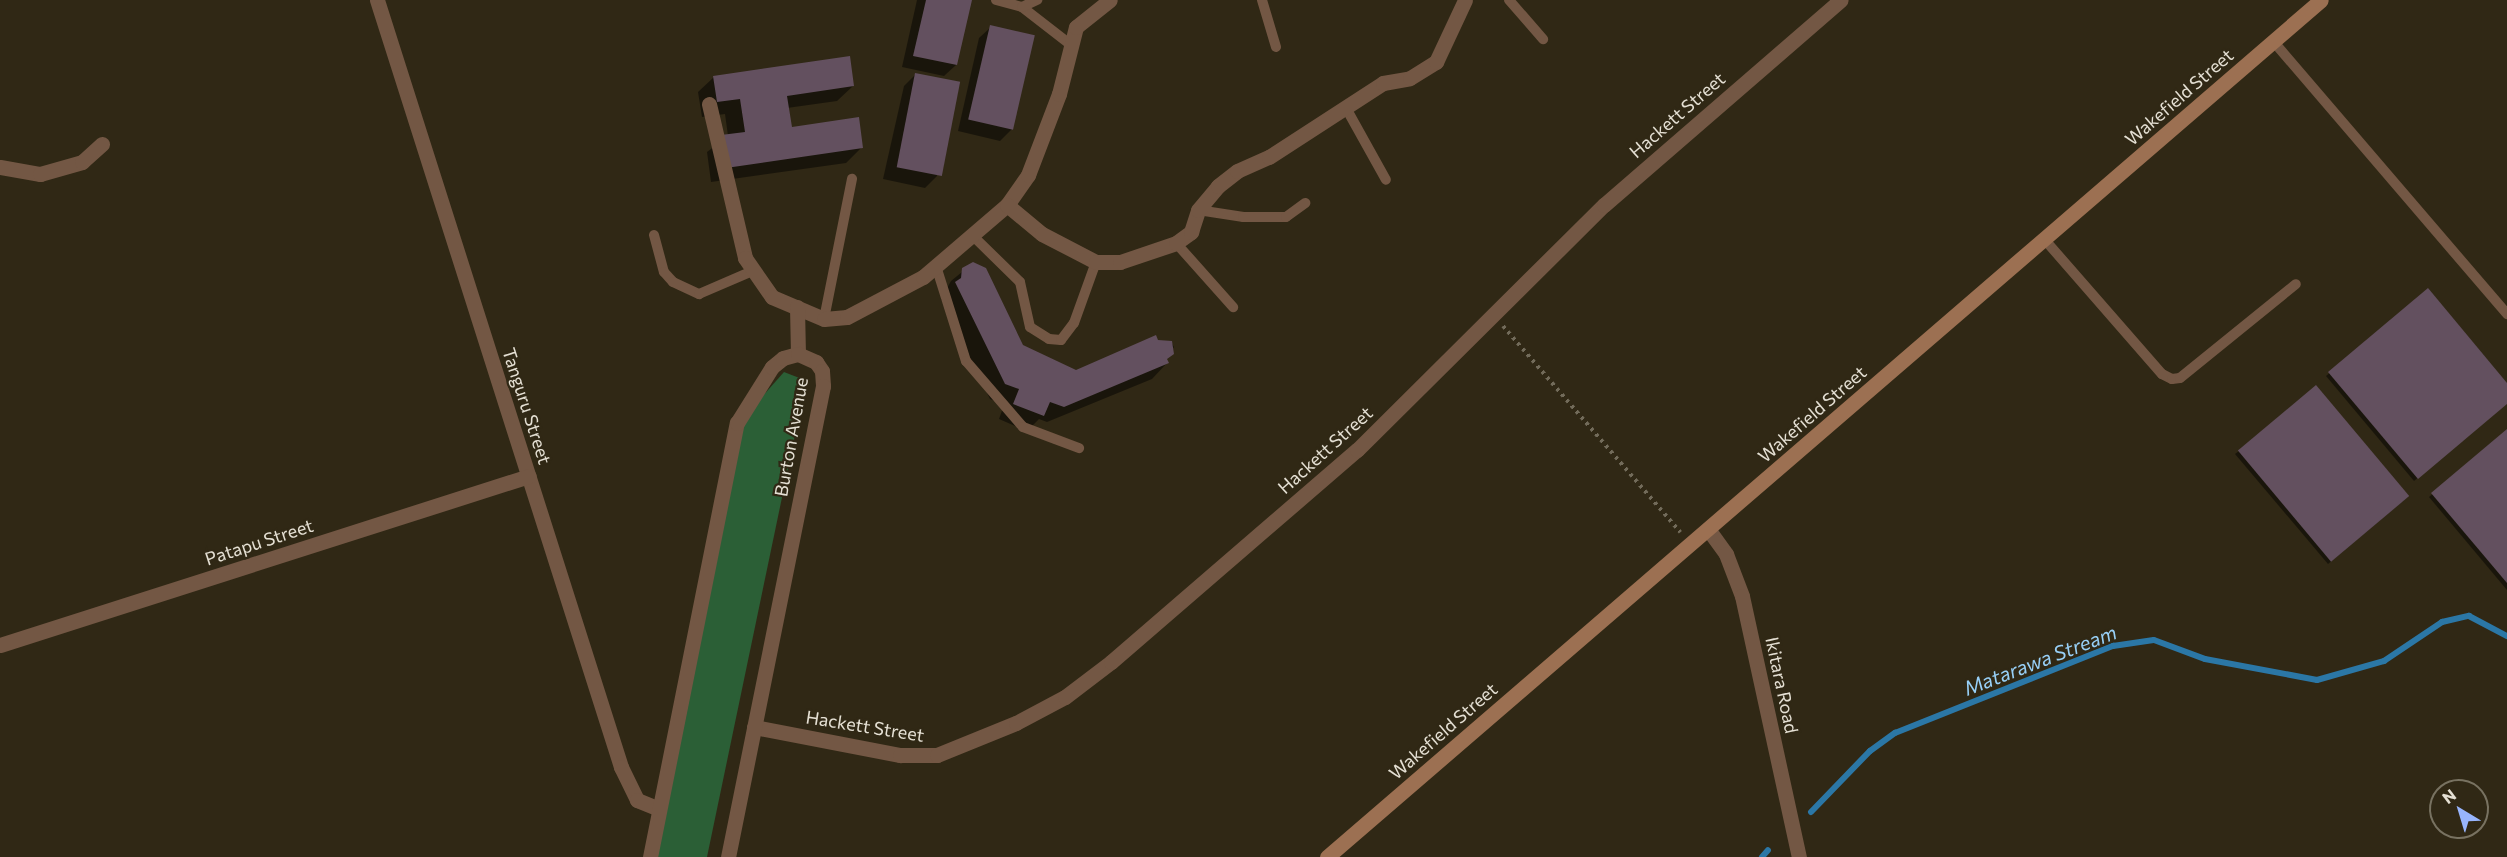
<!DOCTYPE html>
<html>
<head>
<meta charset="utf-8">
<style>
  body { margin:0 }
  #map { position:relative; width:2507px; height:857px; overflow:hidden; background:#302815; font-family:Commissioner,sans-serif }
  div>[style] { position:absolute }
  .green>* { inset:0; background:#2b5f36 }
  .shadow>* { inset:0; background:#0007 }
  .stream>* { height:6px; margin:-3px; padding:0 3px; transform-origin:3px; border-radius:3px; background:#2b77a6 }
  .building>* { inset:0; background:#63505f; transform-origin:0 0 }
  .path>* { height:4px; margin-top:-2px; transform-origin:0; background:repeating-linear-gradient(90deg,#726b5a 0 3px,transparent 0 7.5px) }
  .lane>* { height:10px; margin:-5px; padding:0 5px; transform-origin:5px; border-radius:5px; background:#735744 }
  .street>* { height:15px; margin:-7.5px; padding:0 7.5px; transform-origin:7.5px; border-radius:7.5px; background:#735744 }
  .secondary>* { height:15px; margin:-7.5px; padding:0 7.5px; transform-origin:7.5px; border-radius:7.5px; background:#9c7052 }
  span { translate:-50% -50%; white-space:nowrap; text-align:center; line-height:1.15; -webkit-text-stroke:4.5px #302815; paint-order:stroke }
  .street-label { font-size:18px; color:#e5e0d4 }
  .water-label { font-size:20px; color:#98d0f7; font-style:italic }
  .north { position:absolute; left:2429px; top:779px; width:60px; height:60px; box-sizing:border-box; background:#302815; border:2px solid #787261; border-radius:50%; rotate:322deg; font-size:16px; font-weight:700; line-height:24px; text-align:center; color:#e5e0d4 }
  .north::after { content:''; display:block; margin:auto; width:21px; height:27px; background:#98b5fd; clip-path:polygon(50% 0,100% 100%,50% 72%,0 100%) }
</style>
</head>
<body>
<div id="map">
  <div class="green">
    <div style="clip-path:polygon(784px 372px,802px 379px,804px 392px,707px 857px,651px 857px,727px 454px,760px 399px)"></div>
  </div>
  <div class="shadow">
    <div style="clip-path:polygon(917px 0,971px 0,956px 65px,944px 76px,902px 67px)"></div>
    <div style="clip-path:polygon(991px 27px,1012px 129px,1000px 141px,958px 131px,979px 38px)"></div>
    <div style="clip-path:polygon(916px 74px,937px 176px,925px 188px,883px 179px,904px 86px)"></div>
    <div style="clip-path:polygon(714px 77px,853px 86px,837px 101px,787px 108px,790px 129px,861px 148px,846px 163px,711px 182px,707px 152px,728px 136px,725px 114px,702px 117px,698px 92px)"></div>
    <div style="clip-path:polygon(973px 263px,1022px 346px,1076px 371px,1157px 341px,1171px 342px,1174px 347px,1165px 359px,1167px 363px,1152px 379px,1047px 422px,1039px 419px,1027px 431px,999px 419px,1004px 405px,990px 399px,941px 299px,951px 281px)"></div>
    <div style="clip-path:polygon(2428px 290px,2507px 385px,2507px 403px,2414px 481px,2326px 376px)"></div>
    <div style="clip-path:polygon(2507px 431px,2507px 590px,2429px 497px)"></div>
    <div style="clip-path:polygon(2239px 451px,2404px 500px,2328px 564px,2235px 454px)"></div>
  </div>
  <div class="stream">
    <div style="left:1811px;top:812px;width:85px;rotate:-46deg"></div>
    <div style="left:1870px;top:751px;width:31px;rotate:-36deg"></div>
    <div style="left:1895px;top:733px;width:235px;rotate:-21.8deg"></div>
    <div style="left:2113px;top:646px;width:41px;rotate:-8.3deg"></div>
    <div style="left:2154px;top:640px;width:54px;rotate:20.4deg"></div>
    <div style="left:2205px;top:659px;width:114px;rotate:10.6deg"></div>
    <div style="left:2317px;top:680px;width:70px;rotate:-15.8deg"></div>
    <div style="left:2384px;top:661px;width:70px;rotate:-33.9deg"></div>
    <div style="left:2442px;top:622px;width:28px;rotate:-13deg"></div>
    <div style="left:2469px;top:616px;width:43px;rotate:27.8deg"></div>
    <div style="left:1762px;top:857px;width:9px;rotate:-49deg"></div>
  </div>
  <div class="building">
    <div style="clip-path:polygon(926px 0,972px 0,957px 65px,913px 56px)"></div>
    <div style="left:990px;top:25px;width:46px;height:97px;rotate:13deg"></div>
    <div style="clip-path:polygon(850px 56px,854px 86px,787px 96px,792px 127px,859px 117px,863px 148px,726px 168px,721px 135px,745px 132px,740px 99px,717px 102px,713px 76px)"></div>
    <div style="left:915px;top:73px;width:46px;height:96px;rotate:11deg"></div>
    <div style="clip-path:polygon(973px 262px,986px 268px,1023px 345px,1076px 370px,1156px 335px,1158px 340px,1172px 341px,1174px 354px,1167px 359px,1169px 363px,1064px 407px,1050px 402px,1044px 416px,1013px 404px,1019px 389px,1005px 384px,955px 282px,961px 278px,962px 268px)"></div>
    <div style="clip-path:polygon(2428px 288px,2507px 383px,2507px 404px,2418px 479px,2328px 372px)"></div>
    <div style="left:2316px;top:385px;width:145px;height:102px;rotate:50deg"></div>
    <div style="clip-path:polygon(2507px 429px,2507px 583px,2431px 493px)"></div>
  </div>
  <div class="path">
    <div style="left:1503px;top:326px;width:272px;rotate:49.3deg"></div>
  </div>
  <div class="lane">
    <div style="left:996px;top:0;width:27px;rotate:15deg"></div>
    <div style="left:1022px;top:7px;width:62px;rotate:37.8deg"></div>
    <div style="left:1262px;top:0;width:49px;rotate:73.4deg"></div>
    <div style="left:1509px;top:0;width:52px;rotate:48.9deg"></div>
    <div style="left:1022px;top:7px;width:17px;rotate:-25deg"></div>
    <div style="left:2273px;top:41px;width:360px;rotate:49.4deg"></div>
    <div style="left:1346px;top:108px;width:82px;rotate:60.9deg"></div>
    <div style="left:1198px;top:210px;width:46px;rotate:8.8deg"></div>
    <div style="left:1243px;top:217px;width:43px"></div>
    <div style="left:1286px;top:217px;width:24px;rotate:-36deg"></div>
    <div style="left:654px;top:235px;width:38px;rotate:75deg"></div>
    <div style="left:664px;top:272px;width:13px;rotate:48deg"></div>
    <div style="left:673px;top:282px;width:29px;rotate:25deg"></div>
    <div style="left:699px;top:294px;width:61px;rotate:-23.2deg"></div>
    <div style="left:972px;top:235px;width:67px;rotate:44.4deg"></div>
    <div style="left:1020px;top:282px;width:46px;rotate:77.5deg"></div>
    <div style="left:1030px;top:327px;width:22px;rotate:32deg"></div>
    <div style="left:1049px;top:339px;width:12px;rotate:5deg"></div>
    <div style="left:1061px;top:340px;width:21px;rotate:-53deg"></div>
    <div style="left:1074px;top:323px;width:65px;rotate:-70.2deg"></div>
    <div style="left:2045px;top:240px;width:178px;rotate:48.9deg"></div>
    <div style="left:2162px;top:374px;width:11px;rotate:27deg"></div>
    <div style="left:2172px;top:379px;width:8px;rotate:-7deg"></div>
    <div style="left:2180px;top:378px;width:149px;rotate:-39deg"></div>
    <div style="left:1176px;top:243px;width:86px;rotate:48.3deg"></div>
    <div style="left:936px;top:266px;width:100px;rotate:72.5deg"></div>
    <div style="left:966px;top:361px;width:87px;rotate:49.2deg"></div>
    <div style="left:1023px;top:427px;width:60px;rotate:20.6deg"></div>
    <div style="left:824px;top:319px;width:143px;rotate:-78.7deg"></div>
  </div>
  <div class="street">
    <div style="left:377px;top:0;width:805px;rotate:72.35deg"></div>
    <div style="left:621px;top:767px;width:37px;rotate:64deg"></div>
    <div style="left:637px;top:800px;width:22px;rotate:22deg"></div>
    <div style="left:709px;top:104px;width:158px;rotate:76.8deg"></div>
    <div style="left:745px;top:258px;width:47px;rotate:55.3deg"></div>
    <div style="left:772px;top:297px;width:56px;rotate:22.9deg"></div>
    <div style="left:824px;top:319px;width:23px;rotate:-5deg"></div>
    <div style="left:847px;top:317px;width:86px;rotate:-27.8deg"></div>
    <div style="left:923px;top:277px;width:111px;rotate:-40.6deg"></div>
    <div style="left:1007px;top:205px;width:37px;rotate:-55deg"></div>
    <div style="left:1028px;top:175px;width:87px;rotate:-69.1deg"></div>
    <div style="left:1059px;top:94px;width:69px;rotate:-75.8deg"></div>
    <div style="left:1076px;top:27px;width:43px;rotate:-38.5deg"></div>
    <div style="left:0;top:167px;width:41px;rotate:9.9deg"></div>
    <div style="left:40px;top:174px;width:44px;rotate:-15.9deg"></div>
    <div style="left:82px;top:162px;width:27px;rotate:-42deg"></div>
    <div style="left:1007px;top:205px;width:45px;rotate:39.6deg"></div>
    <div style="left:1042px;top:234px;width:61px;rotate:27.4deg"></div>
    <div style="left:1096px;top:262px;width:24px"></div>
    <div style="left:1120px;top:262px;width:59px;rotate:-18.7deg"></div>
    <div style="left:1176px;top:243px;width:19px;rotate:-36deg"></div>
    <div style="left:1191px;top:232px;width:23px;rotate:-72deg"></div>
    <div style="left:1198px;top:210px;width:31px;rotate:-50deg"></div>
    <div style="left:1218px;top:186px;width:24px;rotate:-38deg"></div>
    <div style="left:1237px;top:171px;width:35px;rotate:-24deg"></div>
    <div style="left:1269px;top:157px;width:136px;rotate:-33deg"></div>
    <div style="left:1383px;top:83px;width:27px;rotate:-10deg"></div>
    <div style="left:1410px;top:78px;width:31px;rotate:-32deg"></div>
    <div style="left:1436px;top:62px;width:68px;rotate:-64.9deg"></div>
    <div style="left:797px;top:307px;width:47px;rotate:88.8deg"></div>
    <div style="left:1708px;top:529px;width:31px;rotate:54deg"></div>
    <div style="left:1726px;top:554px;width:45px;rotate:69.1deg"></div>
    <div style="left:1742px;top:596px;width:267px;rotate:77.7deg"></div>
    <div style="left:0;top:645px;width:555px;rotate:-17.72deg"></div>
    <div style="left:754px;top:727px;width:149px;rotate:10.9deg"></div>
    <div style="left:900px;top:755px;width:37px"></div>
    <div style="left:937px;top:755px;width:85px;rotate:-22.1deg"></div>
    <div style="left:1016px;top:723px;width:55px;rotate:-28deg"></div>
    <div style="left:1065px;top:697px;width:58px;rotate:-37.3deg"></div>
    <div style="left:1111px;top:662px;width:325px;rotate:-40.8deg"></div>
    <div style="left:1357px;top:450px;width:348px;rotate:-44.8deg"></div>
    <div style="left:1604px;top:205px;width:313px;rotate:-40.9deg"></div>
    <div style="left:650px;top:857px;width:443px;rotate:-78.7deg"></div>
    <div style="left:737px;top:423px;width:66px;rotate:-58deg"></div>
    <div style="left:772px;top:367px;width:14px;rotate:-39deg"></div>
    <div style="left:783px;top:358px;width:16px;rotate:-15deg"></div>
    <div style="left:798px;top:354px;width:20px;rotate:24deg"></div>
    <div style="left:816px;top:362px;width:11px;rotate:56deg"></div>
    <div style="left:822px;top:371px;width:15px;rotate:86deg"></div>
    <div style="left:823px;top:386px;width:480px;rotate:101.4deg"></div>
  </div>
  <div class="secondary">
    <div style="left:1327px;top:857px;width:1312px;rotate:-40.77deg"></div>
  </div>
  <div class="street-label">
    <span style="left:2179px;top:97px;rotate:-41deg">Wakefield Street</span>
    <span style="left:1677px;top:115px;rotate:-41deg">Hackett Street</span>
    <span style="left:527px;top:406px;rotate:72deg">Tanguru Street</span>
    <span style="left:1812px;top:414px;rotate:-41deg">Wakefield Street</span>
    <span style="left:791px;top:437px;rotate:-80deg">Burton Avenue</span>
    <span style="left:1325px;top:450px;rotate:-42deg">Hackett Street</span>
    <span style="left:259px;top:542px;rotate:-18deg">Patapu Street</span>
    <span style="left:1782px;top:685px;rotate:78deg">Ikitara Road</span>
    <span style="left:865px;top:726px;rotate:9deg">Hackett Street</span>
    <span style="left:1443px;top:731px;rotate:-41deg">Wakefield Street</span>
  </div>
  <div class="water-label">
    <span style="left:2040px;top:660px;rotate:-21deg">Matarawa Stream</span>
  </div>
  <div class="north">N</div>
</div>
</body>
</html>
